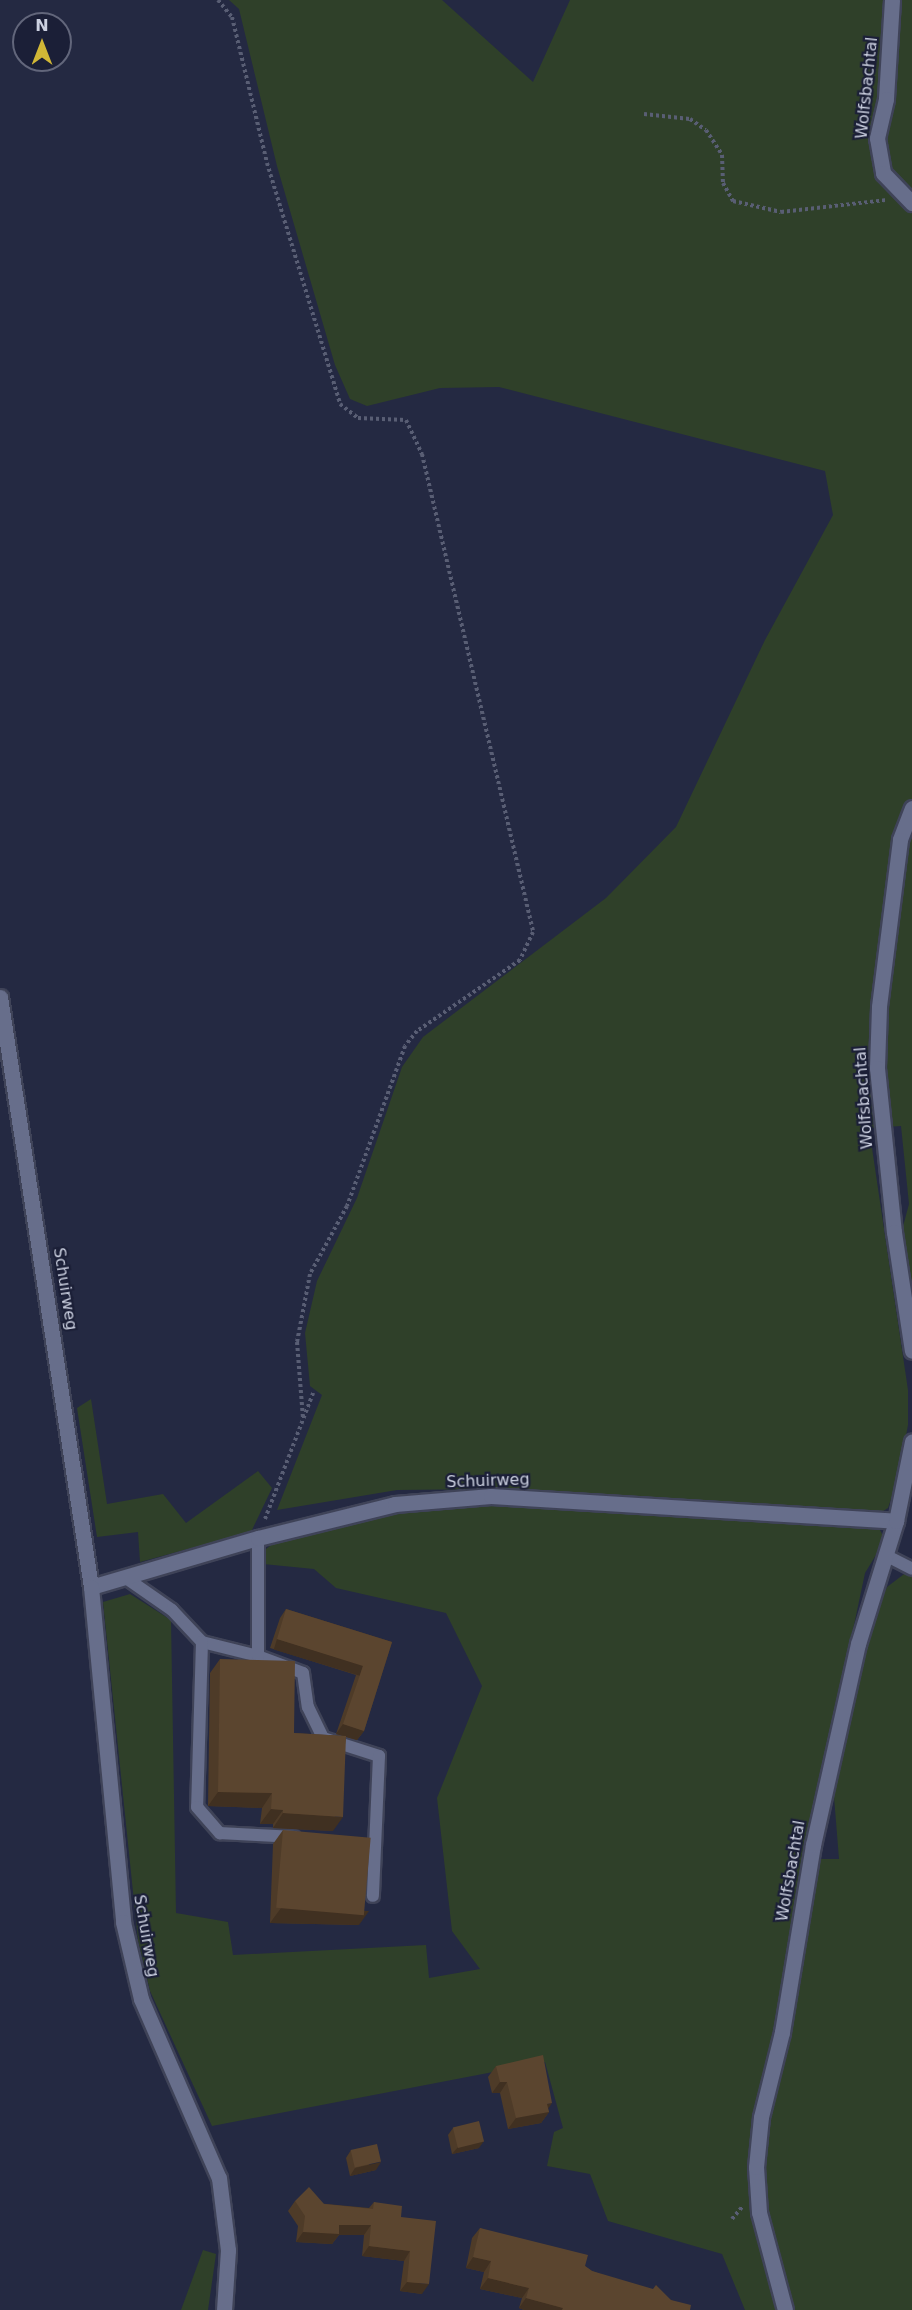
<!DOCTYPE html>
<html>
<head>
<meta charset="utf-8">
<style>
  body { margin:0 }
  #map { position:relative; width:912px; height:2310px; overflow:hidden; background:#242942; font-family:"DejaVu Sans",sans-serif }
  div>[style] { position:absolute }
  .green>* { inset:0; background:#2f4029 }
  .path>* { height:4px; margin-top:-2px; transform-origin:0; background:repeating-linear-gradient(90deg,#595e74 0 3px,transparent 0 6px) }
  .roads { filter:drop-shadow(2px 0 #3f4358) drop-shadow(-2px 0 #3f4358) drop-shadow(0 2px #3f4358) drop-shadow(0 -2px #3f4358) }
  .service>* { height:12px; margin:-6px; padding:0 6px; transform-origin:6px; border-radius:6px; background:#676e8b }
  .minor>* { height:15px; margin:-7.5px; padding:0 7.5px; transform-origin:7.5px; border-radius:7.5px; background:#676e8b }
  .secondary>* { height:15px; margin:-7.5px; padding:0 7.5px; transform-origin:7.5px; border-radius:7.5px; background:#676e8b }
  .wall>* { inset:0; background:#4e3b28 }
  .shaded-wall>* { inset:0; background:#403021; transform-origin:0 0 }
  .building>* { inset:0; background:#5b452f; transform-origin:0 0 }
  span { translate:-50% -50%; white-space:nowrap; text-align:center; line-height:1.15; -webkit-text-stroke:4.5px #1b1f37; paint-order:stroke }
  .street-label { font-size:16px; color:#ccd1e1 }
  .north { position:absolute; left:12px; top:12px; width:60px; height:60px; box-sizing:border-box; background:#1b1f37; border:2px solid #62667b; border-radius:50%; rotate:0deg; font-size:16px; font-weight:700; line-height:24px; text-align:center; color:#ccd1e1 }
  .north::after { content:''; display:block; margin:auto; width:21px; height:27px; background:#d1b736; clip-path:polygon(50% 0,100% 100%,50% 72%,0 100%) }
</style>
</head>
<body>
<div id="map">
  <div class="green">
    <div style="clip-path:polygon(229px 0,442px 0,533px 82px,570px 0,912px 0,912px 1303px,901px 1234px,909px 1204px,901px 1126px,869px 1128px,908px 1390px,908px 1425px,898px 1478px,888px 1508px,875px 1516px,492px 1489px,397px 1490px,277px 1510px,322px 1395px,310px 1386px,305px 1333px,317px 1281px,357px 1198px,402px 1067px,423px 1037px,606px 898px,676px 827px,765px 640px,833px 515px,825px 471px,499px 387px,440px 388px,367px 406px,350px 399px,335px 365px,277px 166px,239px 9px)"></div>
    <div style="clip-path:polygon(91px 1399px,107px 1504px,163px 1494px,186px 1523px,258px 1471px,272px 1488px,251px 1532px,140px 1562px,138px 1532px,97px 1537px,77px 1408px)"></div>
    <div style="clip-path:polygon(491px 1502px,773px 1519px,880px 1530px,885px 1540px,865px 1573px,801px 1876px,778px 2012px,752px 2117px,749px 2170px,782px 2310px,745px 2310px,722px 2254px,608px 2221px,590px 2174px,547px 2166px,554px 2132px,563px 2128px,545px 2062px,212px 2126px,150px 1991px,138px 1940px,103px 1602px,130px 1594px,171px 1620px,176px 1913px,228px 1922px,233px 1955px,426px 1945px,429px 1978px,480px 1969px,452px 1931px,437px 1798px,482px 1686px,446px 1613px,336px 1588px,314px 1569px,263px 1564px,266px 1549px,279px 1539px,401px 1509px)"></div>
    <div style="clip-path:polygon(912px 1568px,912px 2310px,794px 2310px,766px 2211px,761px 2166px,766px 2119px,818px 1859px,839px 1859px,833px 1784px,866px 1637px,887px 1587px)"></div>
    <div style="clip-path:polygon(203px 2250px,216px 2254px,208px 2310px,181px 2310px)"></div>
  </div>
  <div class="path">
    <div style="left:218px;top:0;width:22px;rotate:51deg"></div>
    <div style="left:232px;top:17px;width:150px;rotate:76.5deg"></div>
    <div style="left:267px;top:163px;width:252px;rotate:73.1deg"></div>
    <div style="left:340px;top:404px;width:23px;rotate:38deg"></div>
    <div style="left:358px;top:418px;width:48px;rotate:2.4deg"></div>
    <div style="left:406px;top:420px;width:38px;rotate:65deg"></div>
    <div style="left:422px;top:454px;width:491px;rotate:76.9deg"></div>
    <div style="left:533px;top:932px;width:31px;rotate:115deg"></div>
    <div style="left:520px;top:960px;width:125px;rotate:145.4deg"></div>
    <div style="left:417px;top:1031px;width:19px;rotate:129deg"></div>
    <div style="left:405px;top:1046px;width:170px;rotate:109.9deg"></div>
    <div style="left:347px;top:1206px;width:77px;rotate:118.6deg"></div>
    <div style="left:310px;top:1274px;width:69px;rotate:100.8deg"></div>
    <div style="left:297px;top:1342px;width:76px;rotate:85.5deg"></div>
    <div style="left:644px;top:114px;width:46px;rotate:6.2deg"></div>
    <div style="left:690px;top:119px;width:19px;rotate:35deg"></div>
    <div style="left:706px;top:130px;width:30px;rotate:57deg"></div>
    <div style="left:722px;top:155px;width:28px;rotate:88deg"></div>
    <div style="left:723px;top:183px;width:21px;rotate:61deg"></div>
    <div style="left:733px;top:201px;width:49px;rotate:12.9deg"></div>
    <div style="left:781px;top:212px;width:107px;rotate:-6.5deg"></div>
    <div style="left:265px;top:1519px;width:135px;rotate:-69.1deg"></div>
    <div style="left:732px;top:2219px;width:16px;rotate:-50deg"></div>
  </div>
  <div class="roads">
    <div class="service">
      <div style="left:887px;top:1556px;width:28px;rotate:27deg"></div>
      <div style="left:126px;top:1578px;width:56px;rotate:34.8deg"></div>
      <div style="left:172px;top:1610px;width:44px;rotate:46.8deg"></div>
      <div style="left:202px;top:1642px;width:58px;rotate:14deg"></div>
      <div style="left:258px;top:1656px;width:48px;rotate:20.7deg"></div>
      <div style="left:303px;top:1673px;width:34px;rotate:82deg"></div>
      <div style="left:308px;top:1707px;width:34px;rotate:64deg"></div>
      <div style="left:323px;top:1738px;width:59px;rotate:17.8deg"></div>
      <div style="left:379px;top:1756px;width:140px;rotate:92.5deg"></div>
      <div style="left:202px;top:1642px;width:165px;rotate:91.7deg"></div>
      <div style="left:197px;top:1807px;width:35px;rotate:49deg"></div>
      <div style="left:220px;top:1833px;width:74px;rotate:3.1deg"></div>
      <div style="left:258px;top:1656px;width:118px;rotate:-90deg"></div>
    </div>
    <div class="minor">
      <div style="left:892px;top:0;width:99px;rotate:93.5deg"></div>
      <div style="left:886px;top:99px;width:40px;rotate:103deg"></div>
      <div style="left:877px;top:138px;width:36px;rotate:80deg"></div>
      <div style="left:883px;top:173px;width:42px;rotate:46deg"></div>
      <div style="left:912px;top:808px;width:34px;rotate:111deg"></div>
      <div style="left:900px;top:840px;width:168px;rotate:97.2deg"></div>
      <div style="left:879px;top:1007px;width:61px;rotate:91.9deg"></div>
      <div style="left:877px;top:1068px;width:165px;rotate:84.1deg"></div>
      <div style="left:894px;top:1232px;width:120px;rotate:81.4deg"></div>
      <div style="left:91px;top:1587px;width:174px;rotate:-16.4deg"></div>
      <div style="left:258px;top:1538px;width:141px;rotate:-13.9deg"></div>
      <div style="left:395px;top:1504px;width:96px;rotate:-4.8deg"></div>
      <div style="left:491px;top:1496px;width:406px;rotate:3.5deg"></div>
      <div style="left:785px;top:2310px;width:101px;rotate:-104.9deg"></div>
      <div style="left:759px;top:2212px;width:45px;rotate:-93.8deg"></div>
      <div style="left:756px;top:2167px;width:50px;rotate:-84.3deg"></div>
      <div style="left:761px;top:2117px;width:88px;rotate:-76.1deg"></div>
      <div style="left:782px;top:2032px;width:190px;rotate:-80.6deg"></div>
      <div style="left:813px;top:1845px;width:206px;rotate:-77.4deg"></div>
      <div style="left:858px;top:1644px;width:129px;rotate:-72.8deg"></div>
      <div style="left:896px;top:1521px;width:81px;rotate:-78.6deg"></div>
    </div>
    <div class="secondary">
      <div style="left:0;top:997px;width:597px;rotate:81.23deg"></div>
      <div style="left:91px;top:1587px;width:337px;rotate:84.5deg"></div>
      <div style="left:123px;top:1922px;width:79px;rotate:76.8deg"></div>
      <div style="left:141px;top:1999px;width:195px;rotate:66.5deg"></div>
      <div style="left:219px;top:2178px;width:73px;rotate:82.9deg"></div>
      <div style="left:228px;top:2250px;width:60px;rotate:93.8deg"></div>
    </div>
  </div>
  <div class="wall">
    <div style="clip-path:polygon(286px 1609px,392px 1642px,364px 1731px,357px 1740px,346px 1737px,333px 1831px,273px 1828px,273px 1824px,260px 1824px,262px 1808px,208px 1806px,210px 1673px,220px 1659px,294px 1733px,344px 1736px,336px 1734px,356px 1675px,270px 1648px,280px 1618px)"></div>
    <div style="clip-path:polygon(283px 1830px,359px 1925px,270px 1923px,273px 1844px)"></div>
    <div style="clip-path:polygon(496px 2066px,548px 2109px,549px 2112px,541px 2123px,508px 2129px,500px 2093px,492px 2093px,488px 2077px)"></div>
    <div style="clip-path:polygon(453px 2128px,479px 2148px,452px 2154px,448px 2135px)"></div>
    <div style="clip-path:polygon(351px 2150px,376px 2170px,350px 2176px,346px 2158px)"></div>
    <div style="clip-path:polygon(295px 2201px,369px 2208px,374px 2202px,401px 2217px,422px 2294px,400px 2291px,404px 2261px,362px 2256px,364px 2235px,339px 2235px,332px 2244px,296px 2242px,298px 2226px,288px 2211px)"></div>
    <div style="clip-path:polygon(480px 2228px,585px 2266px,592px 2271px,671px 2300px,690px 2310px,524px 2310px,519px 2308px,522px 2298px,480px 2289px,484px 2272px,466px 2268px,472px 2238px)"></div>
  </div>
  <div class="shaded-wall">
    <div style="left:277px;top:1639px;width:90px;height:11px;rotate:17deg"></div>
    <div style="clip-path:polygon(343px 1724px,364px 1731px,357px 1740px,336px 1734px)"></div>
    <div style="clip-path:polygon(218px 1792px,272px 1793px,262px 1808px,208px 1806px)"></div>
    <div style="clip-path:polygon(271px 1809px,283px 1810px,273px 1824px,260px 1824px)"></div>
    <div style="clip-path:polygon(283px 1813px,343px 1817px,333px 1831px,273px 1828px)"></div>
    <div style="clip-path:polygon(281px 1908px,369px 1911px,359px 1925px,270px 1923px)"></div>
    <div style="clip-path:polygon(500px 2082px,507px 2082px,500px 2093px,492px 2093px)"></div>
    <div style="clip-path:polygon(552px 2103px,546px 2112px,549px 2112px,541px 2123px,508px 2129px,516px 2118px,547px 2104px)"></div>
    <div style="clip-path:polygon(484px 2141px,479px 2148px,452px 2154px,458px 2147px)"></div>
    <div style="clip-path:polygon(381px 2162px,376px 2170px,350px 2176px,355px 2168px)"></div>
    <div style="clip-path:polygon(339px 2225px,371px 2225px,364px 2235px,339px 2235px,332px 2244px,296px 2242px,303px 2232px)"></div>
    <div style="clip-path:polygon(369px 2246px,410px 2251px,404px 2261px,362px 2256px)"></div>
    <div style="clip-path:polygon(473px 2257px,491px 2261px,484px 2272px,466px 2268px)"></div>
    <div style="clip-path:polygon(488px 2278px,529px 2288px,522px 2298px,480px 2289px)"></div>
    <div style="clip-path:polygon(407px 2282px,429px 2284px,422px 2294px,400px 2291px)"></div>
    <div style="clip-path:polygon(526px 2298px,563px 2308px,562px 2310px,524px 2310px,519px 2308px)"></div>
  </div>
  <div class="building">
    <div style="clip-path:polygon(286px 1609px,392px 1642px,364px 1731px,343px 1724px,363px 1666px,277px 1639px)"></div>
    <div style="clip-path:polygon(220px 1659px,295px 1661px,294px 1733px,346px 1736px,343px 1817px,283px 1813px,283px 1810px,271px 1809px,272px 1793px,218px 1792px)"></div>
    <div style="left:283px;top:1830px;width:88px;height:78px;rotate:5deg"></div>
    <div style="clip-path:polygon(543px 2055px,552px 2103px,547px 2104px,549px 2112px,516px 2118px,507px 2082px,500px 2082px,496px 2066px)"></div>
    <div style="left:479px;top:2121px;width:21px;height:27px;rotate:76deg"></div>
    <div style="left:377px;top:2144px;width:18px;height:27px;rotate:77deg"></div>
    <div style="clip-path:polygon(309px 2187px,324px 2204px,373px 2209px,374px 2202px,402px 2206px,401px 2217px,436px 2221px,429px 2284px,407px 2282px,410px 2251px,369px 2246px,371px 2225px,339px 2225px,339px 2234px,303px 2232px,305px 2216px,295px 2201px)"></div>
    <div style="clip-path:polygon(480px 2228px,588px 2255px,585px 2266px,592px 2271px,653px 2289px,656px 2285px,671px 2300px,691px 2305px,690px 2310px,562px 2310px,563px 2308px,526px 2298px,529px 2288px,488px 2278px,491px 2261px,473px 2257px)"></div>
  </div>
  <div class="street-label">
    <span style="left:867px;top:88px;rotate:-84deg">Wolfsbachtal</span>
    <span style="left:864px;top:1098px;rotate:-94deg">Wolfsbachtal</span>
    <span style="left:65px;top:1289px;rotate:81deg">Schuirweg</span>
    <span style="left:488px;top:1481px;rotate:-2deg">Schuirweg</span>
    <span style="left:791px;top:1871px;rotate:-80deg">Wolfsbachtal</span>
    <span style="left:146px;top:1936px;rotate:80deg">Schuirweg</span>
  </div>
  <div class="north">N</div>
</div>
</body>
</html>
